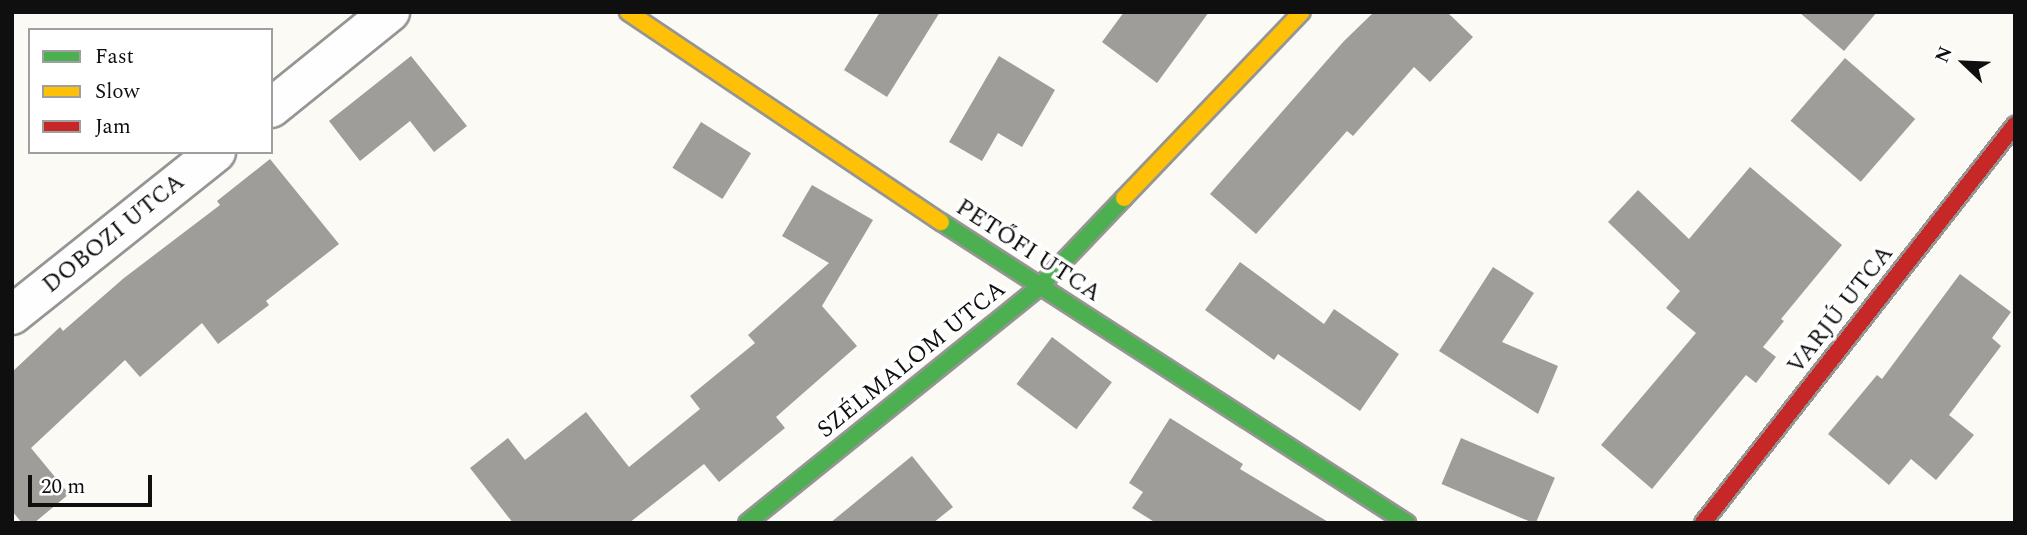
<!DOCTYPE html>
<html>
<head>
<meta charset="utf-8">
<style>
  body { margin:0 }
  #map { position:relative; width:2027px; height:535px; overflow:hidden; background:#fbfaf5; font-family:Spectral,serif }
  div>[style] { position:absolute }
  .building>* { inset:0; background:#9f9d9a; transform-origin:0 0 }
  .roads { filter:drop-shadow(2px 0 #959593) drop-shadow(-2px 0 #959593) drop-shadow(0 2px #959593) drop-shadow(0 -2px #959593) }
  .street>* { height:38px; margin:-19px; padding:0 19px; transform-origin:19px; border-radius:19px; background:#fefefe }
  .fast>* { height:16px; margin:-8px; padding:0 8px; transform-origin:8px; border-radius:8px; background:#4caf50 }
  .slow>* { height:16px; margin:-8px; padding:0 8px; transform-origin:8px; border-radius:8px; background:#ffc107 }
  .jam>* { height:16px; margin:-8px; padding:0 8px; transform-origin:8px; border-radius:8px; background:#c62828 }
  span { translate:-50% -50%; white-space:nowrap; text-align:center; line-height:1.15; -webkit-text-stroke:7px #fff; paint-order:stroke }
  .street-label { font-size:24px; color:#0f0f0f }
  .frame { position:absolute; inset:0; border:14px solid #0f0f0f; pointer-events:none }
  .legend { position:absolute; left:28px; top:28px; width:245px; height:126px; box-sizing:border-box; background:#fff; border:2px solid #9f9f9f; margin:0; padding:9px 12px; list-style:none; font-size:21px; color:#0f0f0f }
  .legend li { display:flex; align-items:center; gap:14px; height:35px }
  .legend b { width:35px; border:2px solid #9f9f9f }
  .north { position:absolute; left:1929px; top:28px; width:70px; height:70px; -webkit-text-stroke:5px #fff; paint-order:stroke; rotate:293deg; font-size:19px; font-weight:700; line-height:28px; text-align:center; color:#0f0f0f }
  .north::after { content:''; display:block; margin:auto; width:24px; height:32px; background:#0f0f0f; clip-path:polygon(50% 0,100% 100%,50% 72%,0 100%) }
  .scale { position:absolute; left:28px; top:475px; width:124px; height:32px; box-sizing:border-box; border:4px solid #0f0f0f; border-top:0; padding-left:9px; font-size:21px; line-height:24px; white-space:nowrap; color:#0f0f0f; -webkit-text-stroke:5px #fff; paint-order:stroke }
</style>
</head>
<body>
<div id="map">
  <div class="building">
    <div style="clip-path:polygon(880px 12px,940px 12px,887px 97px,844px 70px)"></div>
    <div style="clip-path:polygon(1124px 12px,1209px 12px,1157px 83px,1102px 42px)"></div>
    <div style="clip-path:polygon(1374px 12px,1447px 12px,1473px 37px,1430px 82px,1414px 67px,1353px 136px,1347px 131px,1256px 234px,1210px 194px,1344px 41px)"></div>
    <div style="clip-path:polygon(1799px 12px,1877px 12px,1844px 51px)"></div>
    <div style="clip-path:polygon(411px 56px,467px 126px,434px 152px,410px 121px,360px 161px,329px 121px)"></div>
    <div style="clip-path:polygon(999px 56px,1055px 90px,1022px 147px,998px 133px,982px 161px,949px 142px)"></div>
    <div style="left:1845px;top:58px;width:93px;height:83px;rotate:41deg"></div>
    <div style="left:701px;top:122px;width:59px;height:54px;rotate:32deg"></div>
    <div style="clip-path:polygon(270px 159px,339px 244px,266px 301px,269px 305px,218px 344px,202px 323px,140px 377px,125px 360px,31px 448px,69px 494px,34px 523px,22px 523px,12px 511px,12px 372px,60px 327px,63px 331px,124px 278px,220px 205px,217px 201px)"></div>
    <div style="clip-path:polygon(1750px 167px,1842px 245px,1781px 319px,1784px 321px,1763px 347px,1776px 357px,1756px 383px,1746px 375px,1652px 489px,1601px 445px,1696px 333px,1666px 308px,1680px 291px,1608px 222px,1638px 190px,1689px 239px)"></div>
    <div style="clip-path:polygon(812px 185px,873px 220px,822px 306px,857px 346px,776px 417px,785px 428px,719px 482px,704px 464px,629px 523px,513px 523px,470px 468px,508px 438px,525px 460px,586px 412px,629px 467px,700px 409px,690px 396px,755px 343px,748px 335px,829px 263px,782px 236px)"></div>
    <div style="clip-path:polygon(1240px 262px,1324px 324px,1334px 309px,1399px 354px,1360px 411px,1278px 354px,1274px 360px,1205px 310px)"></div>
    <div style="clip-path:polygon(1493px 267px,1534px 293px,1502px 342px,1558px 366px,1538px 414px,1439px 351px)"></div>
    <div style="clip-path:polygon(1960px 274px,2011px 312px,1992px 338px,2001px 346px,1949px 415px,1974px 435px,1936px 480px,1911px 459px,1889px 485px,1828px 434px,1877px 375px,1882px 379px)"></div>
    <div style="left:1052px;top:337px;width:75px;height:59px;rotate:37deg"></div>
    <div style="clip-path:polygon(1170px 418px,1243px 464px,1240px 469px,1330px 523px,1156px 523px,1132px 508px,1143px 492px,1129px 483px)"></div>
    <div style="left:1461px;top:438px;width:102px;height:50px;rotate:23deg"></div>
    <div style="clip-path:polygon(912px 456px,953px 507px,933px 523px,830px 523px)"></div>
  </div>
  <div class="roads">
    <div class="street">
      <div style="left:271px;top:108px;width:153px;rotate:-38.9deg"></div>
      <div style="left:12px;top:315px;width:261px;rotate:-38.6deg"></div>
    </div>
    <div class="fast">
      <div style="left:941px;top:222px;width:555px;rotate:32.86deg"></div>
      <div style="left:747px;top:523px;width:375px;rotate:-38.9deg"></div>
      <div style="left:1039px;top:287px;width:123px;rotate:-46.3deg"></div>
    </div>
    <div class="slow">
      <div style="left:628px;top:12px;width:377px;rotate:33.9deg"></div>
      <div style="left:1124px;top:198px;width:257px;rotate:-46.3deg"></div>
    </div>
    <div class="jam">
      <div style="left:1703px;top:523px;width:506px;rotate:-51.91deg"></div>
    </div>
  </div>
  <div class="street-label">
    <span style="left:114px;top:234px;rotate:-39deg">DOBOZI UTCA</span>
    <span style="left:1028px;top:251px;rotate:33deg">PETŐFI UTCA</span>
    <span style="left:1841px;top:310px;rotate:-52deg">VARJÚ UTCA</span>
    <span style="left:912px;top:360px;rotate:-39deg">SZÉLMALOM UTCA</span>
  </div>
  <div class="frame"></div>
  <ul class="legend">
  <li><b style="height:9px;background:#4caf50"></b>Fast</li>
  <li><b style="height:9px;background:#ffc107"></b>Slow</li>
  <li><b style="height:9px;background:#c62828"></b>Jam</li>
  </ul>
  <div class="north">N</div>
  <div class="scale">20 m</div>
</div>
</body>
</html>
